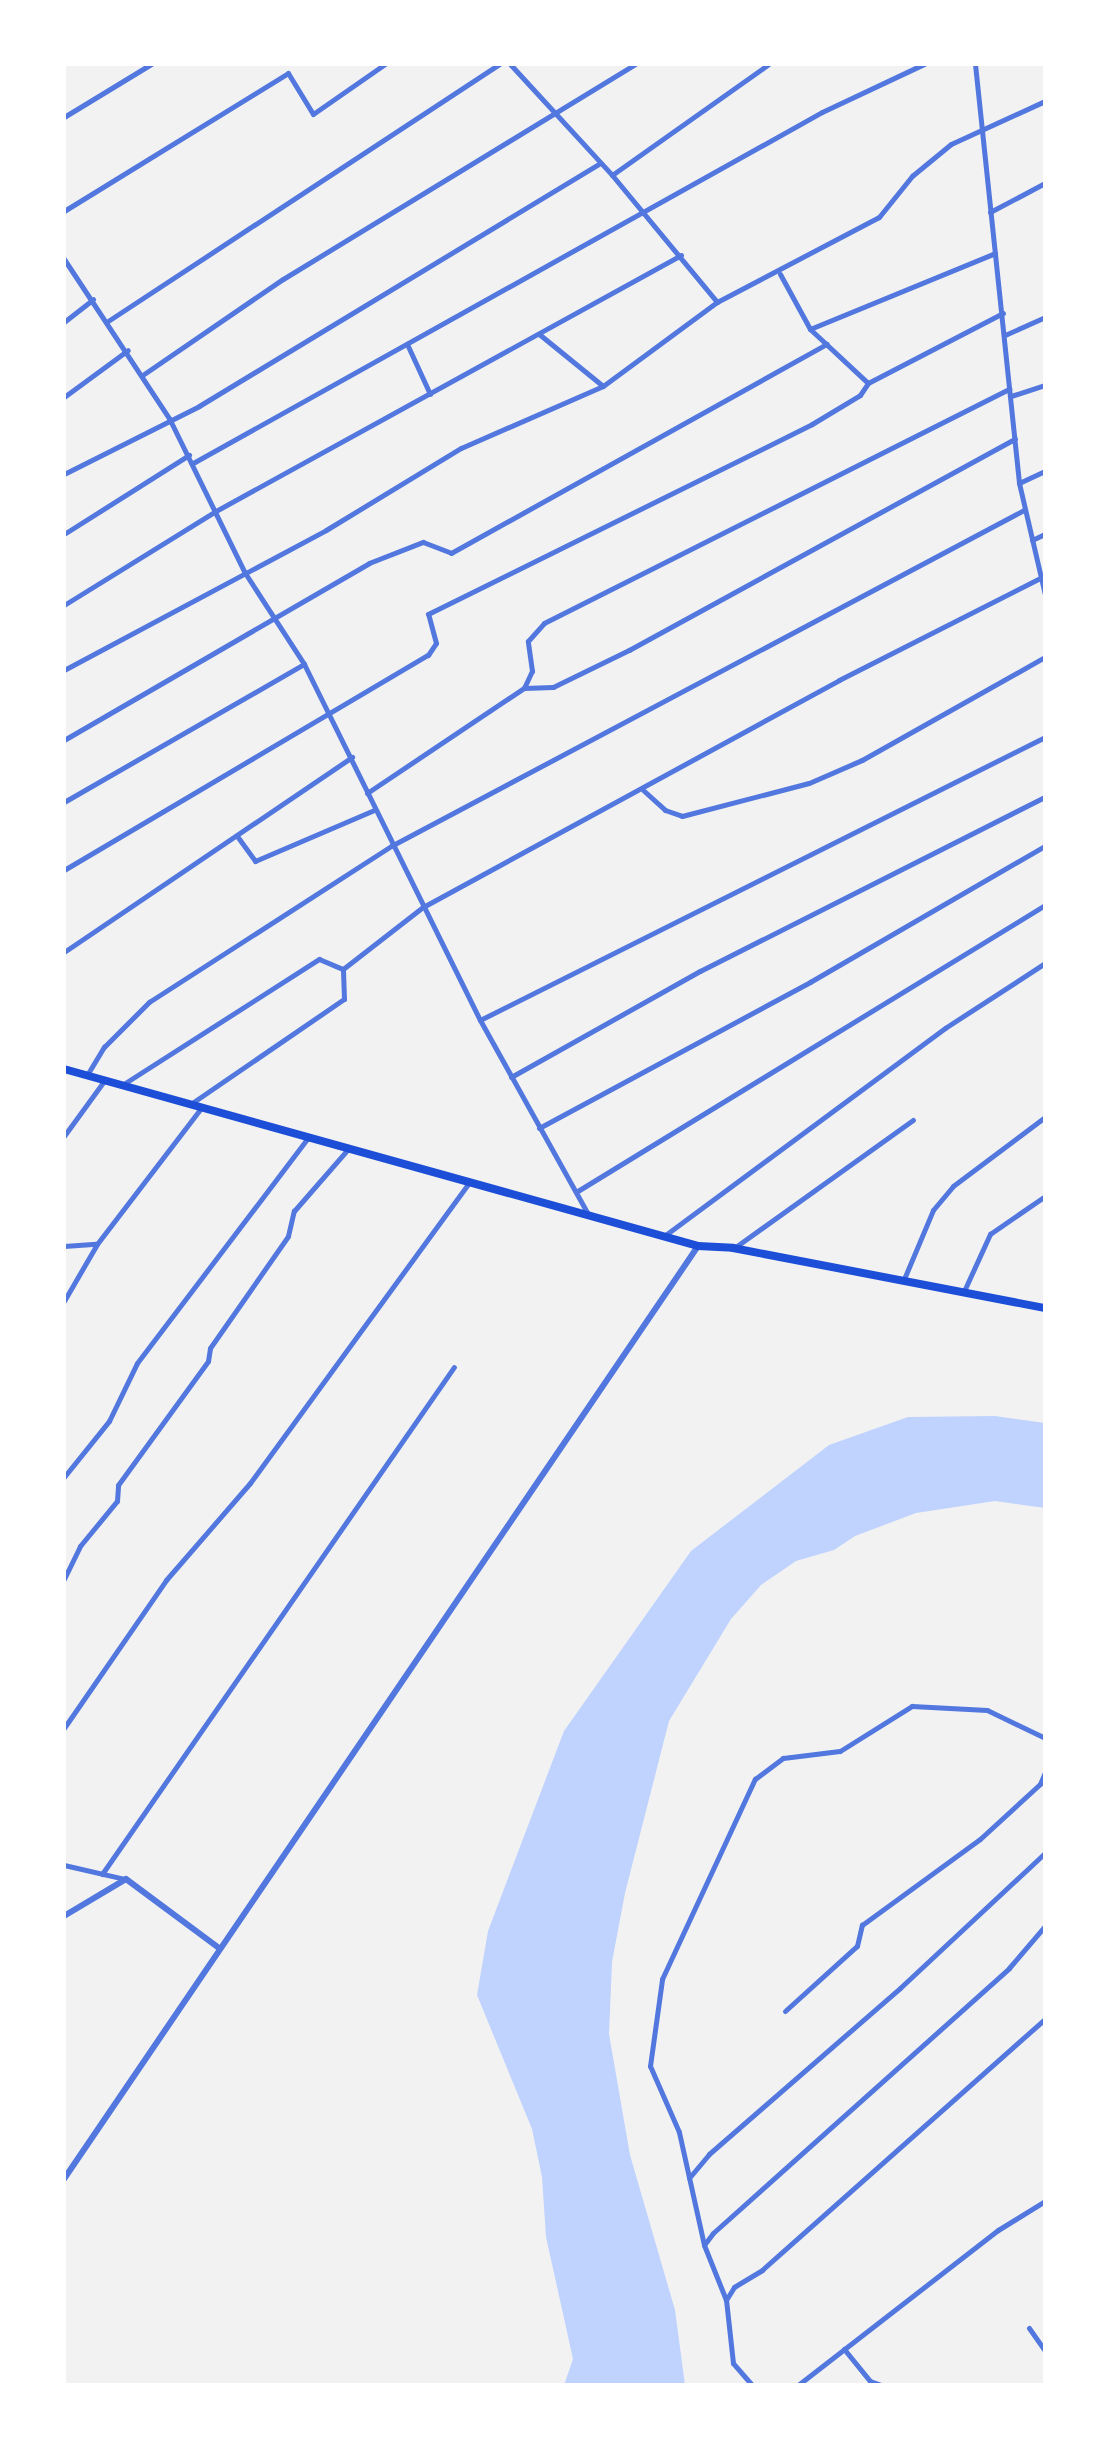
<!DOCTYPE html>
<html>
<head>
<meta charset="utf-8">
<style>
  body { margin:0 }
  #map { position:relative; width:1109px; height:2449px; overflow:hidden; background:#f2f2f2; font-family:Arial,sans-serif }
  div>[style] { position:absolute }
  .water>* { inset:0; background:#bfd3fe }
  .minor>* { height:5px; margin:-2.5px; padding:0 2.5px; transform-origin:2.5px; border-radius:2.5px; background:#5277de }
  .tertiary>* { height:6px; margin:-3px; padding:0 3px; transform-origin:3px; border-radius:3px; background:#5277de }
  .trunk>* { height:8px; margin:-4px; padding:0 4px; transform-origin:4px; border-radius:4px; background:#1d4ed8 }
  span { translate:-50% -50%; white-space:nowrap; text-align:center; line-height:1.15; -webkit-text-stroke:7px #fff; paint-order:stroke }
  .frame { position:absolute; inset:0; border:66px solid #fff; pointer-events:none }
</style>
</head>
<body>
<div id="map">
  <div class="water">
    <div style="clip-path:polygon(995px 1416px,1045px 1423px,1045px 1508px,995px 1501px,916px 1513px,855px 1536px,834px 1550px,796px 1561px,761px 1585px,731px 1619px,669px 1721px,625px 1893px,612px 1962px,609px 2034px,630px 2155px,675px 2310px,685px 2385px,564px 2385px,573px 2359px,546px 2237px,542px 2177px,532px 2129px,477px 1995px,488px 1931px,564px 1731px,691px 1551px,829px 1445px,908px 1417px)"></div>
  </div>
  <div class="minor">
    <div style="left:510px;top:64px;width:151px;rotate:47.4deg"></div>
    <div style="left:612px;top:175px;width:165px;rotate:50.4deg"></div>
    <div style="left:975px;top:64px;width:421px;rotate:84deg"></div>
    <div style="left:1019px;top:483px;width:115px;rotate:76.9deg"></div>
    <div style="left:64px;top:117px;width:102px;rotate:-31.3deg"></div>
    <div style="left:612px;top:175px;width:192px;rotate:-35.3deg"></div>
    <div style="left:64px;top:211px;width:263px;rotate:-31.6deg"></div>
    <div style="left:288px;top:73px;width:48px;rotate:58.6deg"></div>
    <div style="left:313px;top:114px;width:88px;rotate:-34.8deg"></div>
    <div style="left:990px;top:212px;width:62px;rotate:-27.8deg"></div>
    <div style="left:64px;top:259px;width:191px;rotate:56.6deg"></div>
    <div style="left:169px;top:418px;width:173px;rotate:63.9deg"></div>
    <div style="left:245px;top:573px;width:108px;rotate:57deg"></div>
    <div style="left:304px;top:664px;width:397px;rotate:63.7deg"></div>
    <div style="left:480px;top:1020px;width:222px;rotate:60.9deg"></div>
    <div style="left:780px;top:274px;width:63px;rotate:61.4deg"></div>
    <div style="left:810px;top:329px;width:79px;rotate:43deg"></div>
    <div style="left:108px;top:321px;width:468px;rotate:-33.3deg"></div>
    <div style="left:64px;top:322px;width:37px;rotate:-38deg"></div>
    <div style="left:810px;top:329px;width:200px;rotate:-22.3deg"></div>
    <div style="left:539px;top:334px;width:82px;rotate:39.1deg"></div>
    <div style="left:1005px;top:335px;width:44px;rotate:-24.2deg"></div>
    <div style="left:407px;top:344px;width:55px;rotate:65.3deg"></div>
    <div style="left:144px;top:374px;width:168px;rotate:-34.4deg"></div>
    <div style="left:283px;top:279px;width:412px;rotate:-31.4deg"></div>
    <div style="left:1011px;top:396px;width:36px;rotate:-18deg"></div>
    <div style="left:64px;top:397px;width:79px;rotate:-36.3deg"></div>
    <div style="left:193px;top:463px;width:720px;rotate:-29.16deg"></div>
    <div style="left:822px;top:112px;width:113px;rotate:-25.2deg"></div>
    <div style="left:64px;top:474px;width:151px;rotate:-26.7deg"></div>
    <div style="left:199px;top:406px;width:467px;rotate:-31.2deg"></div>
    <div style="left:1019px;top:483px;width:29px;rotate:-25deg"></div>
    <div style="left:64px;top:534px;width:148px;rotate:-32.3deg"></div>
    <div style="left:1032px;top:540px;width:14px;rotate:-25deg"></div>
    <div style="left:64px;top:605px;width:176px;rotate:-31.8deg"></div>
    <div style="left:214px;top:512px;width:533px;rotate:-28.82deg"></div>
    <div style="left:64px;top:670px;width:297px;rotate:-28.1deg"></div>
    <div style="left:326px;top:530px;width:158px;rotate:-31.3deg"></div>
    <div style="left:461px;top:448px;width:155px;rotate:-23.6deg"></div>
    <div style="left:603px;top:386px;width:142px;rotate:-36.4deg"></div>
    <div style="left:717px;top:302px;width:183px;rotate:-27.7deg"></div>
    <div style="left:879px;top:217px;width:53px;rotate:-51.2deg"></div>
    <div style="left:912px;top:176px;width:50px;rotate:-39.4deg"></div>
    <div style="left:951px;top:144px;width:103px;rotate:-24.6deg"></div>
    <div style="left:524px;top:688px;width:19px;rotate:-65deg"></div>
    <div style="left:532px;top:671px;width:30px;rotate:-98deg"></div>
    <div style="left:528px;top:641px;width:24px;rotate:-48deg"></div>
    <div style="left:544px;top:623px;width:521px;rotate:-26.71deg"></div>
    <div style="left:64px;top:740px;width:353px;rotate:-30.1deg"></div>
    <div style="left:369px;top:563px;width:58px;rotate:-21.3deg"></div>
    <div style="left:423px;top:542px;width:30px;rotate:21deg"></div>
    <div style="left:451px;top:553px;width:430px;rotate:-29.1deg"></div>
    <div style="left:643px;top:790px;width:30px;rotate:42deg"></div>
    <div style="left:665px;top:810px;width:18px;rotate:19deg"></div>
    <div style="left:682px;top:816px;width:131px;rotate:-14.6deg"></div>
    <div style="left:809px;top:783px;width:58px;rotate:-23.5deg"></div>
    <div style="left:862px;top:760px;width:210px;rotate:-29.4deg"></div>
    <div style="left:367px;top:793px;width:189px;rotate:-33.8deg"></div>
    <div style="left:524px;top:688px;width:29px;rotate:-2deg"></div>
    <div style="left:553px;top:687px;width:85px;rotate:-26deg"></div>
    <div style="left:629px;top:650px;width:440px;rotate:-28.7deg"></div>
    <div style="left:64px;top:802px;width:277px;rotate:-29.9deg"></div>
    <div style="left:237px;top:836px;width:31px;rotate:54deg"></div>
    <div style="left:255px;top:861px;width:129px;rotate:-23.2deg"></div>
    <div style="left:64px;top:870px;width:423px;rotate:-30.6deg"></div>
    <div style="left:428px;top:655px;width:14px;rotate:-56deg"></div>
    <div style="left:436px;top:643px;width:30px;rotate:-105deg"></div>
    <div style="left:428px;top:614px;width:428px;rotate:-26.3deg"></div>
    <div style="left:812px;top:424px;width:56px;rotate:-31.1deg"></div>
    <div style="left:860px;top:395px;width:14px;rotate:-56deg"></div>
    <div style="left:868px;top:383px;width:152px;rotate:-27.4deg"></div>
    <div style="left:64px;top:952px;width:348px;rotate:-34.1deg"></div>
    <div style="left:480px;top:1020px;width:632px;rotate:-26.61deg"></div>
    <div style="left:87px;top:1075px;width:33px;rotate:-59deg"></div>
    <div style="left:104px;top:1047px;width:64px;rotate:-45deg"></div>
    <div style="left:149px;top:1002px;width:288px;rotate:-32.8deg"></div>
    <div style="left:391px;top:846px;width:717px;rotate:-27.96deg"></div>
    <div style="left:511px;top:1077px;width:217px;rotate:-29.3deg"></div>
    <div style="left:700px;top:971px;width:386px;rotate:-26.8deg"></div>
    <div style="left:122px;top:1085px;width:234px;rotate:-32.6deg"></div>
    <div style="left:319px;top:959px;width:26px;rotate:23deg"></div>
    <div style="left:343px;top:969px;width:101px;rotate:-37.8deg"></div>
    <div style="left:423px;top:907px;width:474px;rotate:-28.6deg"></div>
    <div style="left:839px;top:680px;width:225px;rotate:-26.9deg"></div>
    <div style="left:192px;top:1103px;width:184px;rotate:-34.4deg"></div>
    <div style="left:344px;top:999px;width:30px;rotate:-92deg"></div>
    <div style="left:539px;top:1128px;width:308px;rotate:-28.3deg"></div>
    <div style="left:810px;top:982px;width:272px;rotate:-30.1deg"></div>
    <div style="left:64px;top:1136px;width:68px;rotate:-54deg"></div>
    <div style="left:576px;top:1192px;width:550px;rotate:-31.46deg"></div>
    <div style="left:664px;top:1236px;width:350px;rotate:-36.5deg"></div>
    <div style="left:945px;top:1028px;width:119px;rotate:-33deg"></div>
    <div style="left:64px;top:1246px;width:32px;rotate:-4deg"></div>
    <div style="left:734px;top:1248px;width:220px;rotate:-35.6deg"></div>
    <div style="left:904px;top:1279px;width:75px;rotate:-67.2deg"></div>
    <div style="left:933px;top:1210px;width:31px;rotate:-50deg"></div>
    <div style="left:953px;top:1186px;width:115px;rotate:-36.9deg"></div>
    <div style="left:964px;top:1291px;width:63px;rotate:-65.5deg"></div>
    <div style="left:990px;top:1234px;width:67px;rotate:-34.6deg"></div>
    <div style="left:64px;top:1301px;width:66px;rotate:-59.9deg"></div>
    <div style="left:97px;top:1244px;width:171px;rotate:-52.6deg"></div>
    <div style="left:64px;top:1477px;width:72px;rotate:-51.2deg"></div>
    <div style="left:109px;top:1421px;width:64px;rotate:-64.2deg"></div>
    <div style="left:137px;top:1363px;width:283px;rotate:-52.8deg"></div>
    <div style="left:64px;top:1579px;width:37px;rotate:-64deg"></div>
    <div style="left:80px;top:1546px;width:58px;rotate:-50.6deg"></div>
    <div style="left:117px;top:1501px;width:16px;rotate:-86deg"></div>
    <div style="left:118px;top:1485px;width:153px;rotate:-54deg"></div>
    <div style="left:208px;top:1361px;width:13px;rotate:-81deg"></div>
    <div style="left:210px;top:1348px;width:136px;rotate:-55.1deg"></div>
    <div style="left:288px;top:1236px;width:26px;rotate:-77deg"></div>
    <div style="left:294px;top:1211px;width:84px;rotate:-48.9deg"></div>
    <div style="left:64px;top:1728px;width:180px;rotate:-55.4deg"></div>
    <div style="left:166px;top:1580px;width:128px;rotate:-49.1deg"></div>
    <div style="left:250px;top:1483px;width:371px;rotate:-53.9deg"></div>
    <div style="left:64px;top:1865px;width:63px;rotate:12.9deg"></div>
    <div style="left:102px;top:1874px;width:617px;rotate:-55.23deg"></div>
    <div style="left:785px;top:2011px;width:97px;rotate:-42.1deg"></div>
    <div style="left:857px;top:1946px;width:22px;rotate:-77deg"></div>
    <div style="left:862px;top:1925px;width:146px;rotate:-36.1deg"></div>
    <div style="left:980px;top:1839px;width:81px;rotate:-42.5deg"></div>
    <div style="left:1040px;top:1784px;width:13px;rotate:-67deg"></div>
    <div style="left:689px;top:2178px;width:31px;rotate:-50deg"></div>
    <div style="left:709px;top:2154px;width:253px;rotate:-41deg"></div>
    <div style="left:900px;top:1988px;width:198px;rotate:-43deg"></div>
    <div style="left:704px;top:2245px;width:116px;rotate:-102.5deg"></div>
    <div style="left:679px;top:2132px;width:72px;rotate:-113.7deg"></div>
    <div style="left:650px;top:2066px;width:88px;rotate:-82.1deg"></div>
    <div style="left:662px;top:1979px;width:221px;rotate:-65.1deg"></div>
    <div style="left:755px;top:1779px;width:35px;rotate:-37deg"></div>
    <div style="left:783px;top:1758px;width:57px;rotate:-7deg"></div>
    <div style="left:840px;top:1751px;width:85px;rotate:-32deg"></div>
    <div style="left:912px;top:1706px;width:75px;rotate:3.1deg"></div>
    <div style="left:987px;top:1710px;width:64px;rotate:25.8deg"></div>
    <div style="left:726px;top:2300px;width:59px;rotate:-111.8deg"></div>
    <div style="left:704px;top:2245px;width:15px;rotate:-53deg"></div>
    <div style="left:713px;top:2233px;width:397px;rotate:-41.8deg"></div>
    <div style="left:1009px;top:1968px;width:55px;rotate:-49.4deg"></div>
    <div style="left:1029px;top:2328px;width:28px;rotate:55deg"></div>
    <div style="left:844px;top:2349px;width:41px;rotate:50.9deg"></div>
    <div style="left:870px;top:2381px;width:12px;rotate:20deg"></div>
    <div style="left:752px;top:2385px;width:29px;rotate:-131deg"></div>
    <div style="left:733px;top:2363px;width:63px;rotate:-96.3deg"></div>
    <div style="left:726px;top:2300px;width:15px;rotate:-58deg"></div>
    <div style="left:734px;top:2287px;width:33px;rotate:-31deg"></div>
    <div style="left:762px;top:2270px;width:378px;rotate:-41.6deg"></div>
    <div style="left:798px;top:2385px;width:253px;rotate:-37.8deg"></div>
    <div style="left:998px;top:2230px;width:55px;rotate:-31.7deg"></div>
  </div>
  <div class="tertiary">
    <div style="left:64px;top:1916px;width:72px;rotate:-30.8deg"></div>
    <div style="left:126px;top:1879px;width:116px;rotate:36.6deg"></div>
    <div style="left:64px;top:2179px;width:1128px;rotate:-55.8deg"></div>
  </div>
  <div class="trunk">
    <div style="left:64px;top:1069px;width:658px;rotate:15.6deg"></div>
    <div style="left:698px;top:1246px;width:35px;rotate:3deg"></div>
    <div style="left:733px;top:1248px;width:318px;rotate:10.9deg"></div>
  </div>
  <div class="frame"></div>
</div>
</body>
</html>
